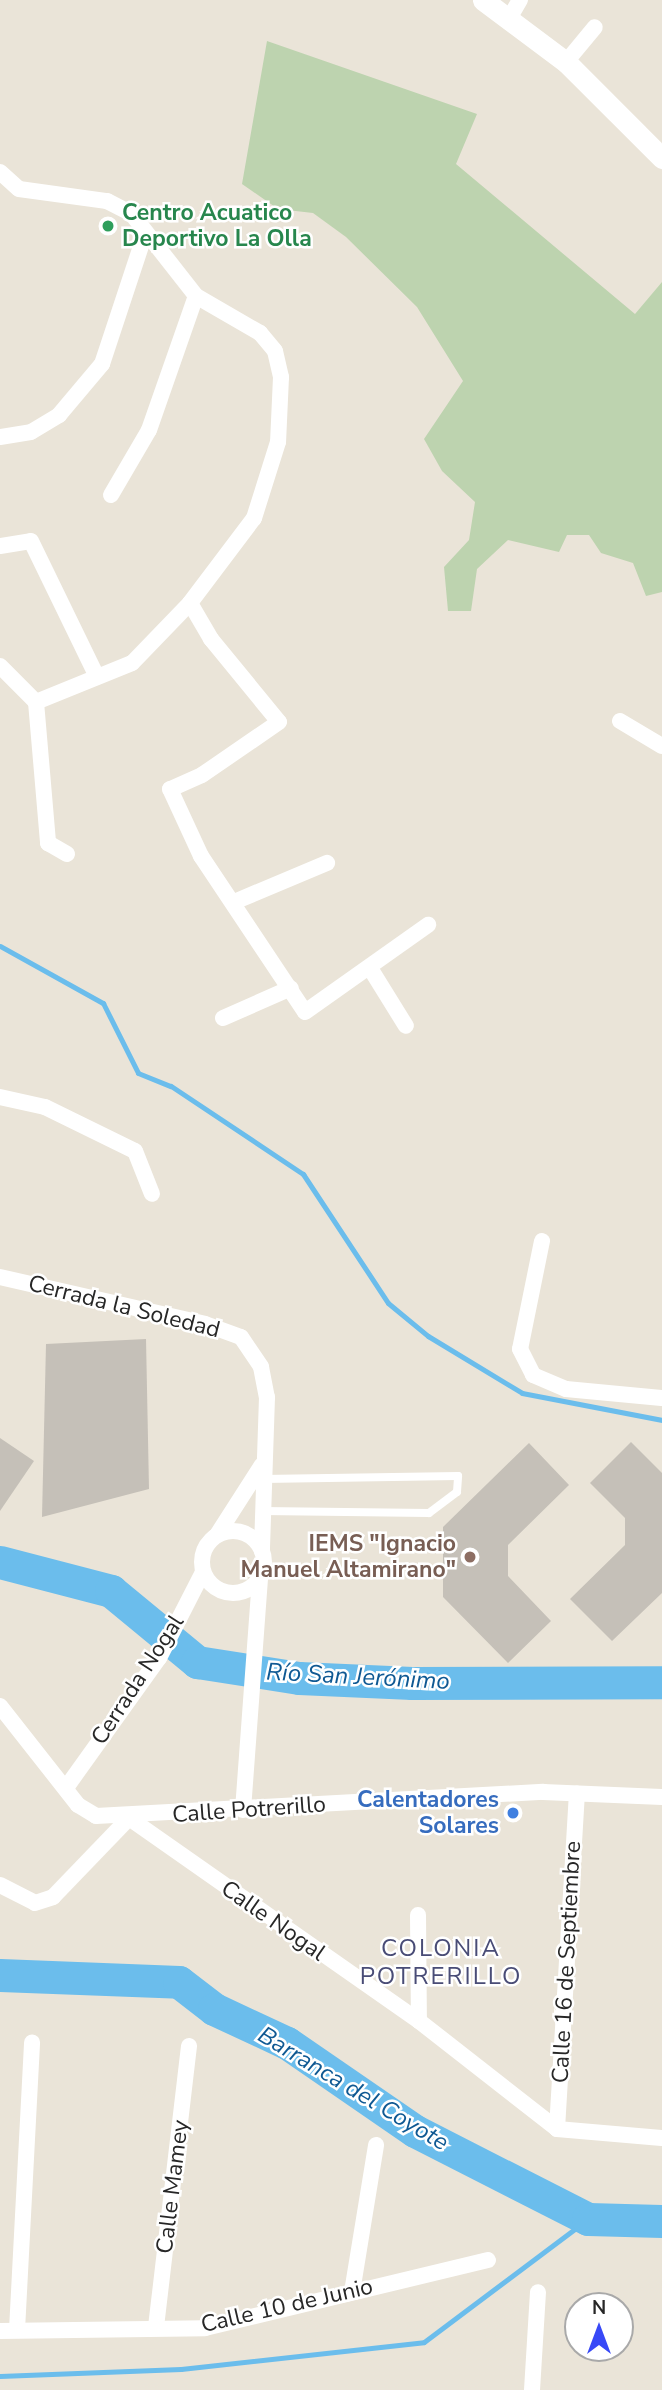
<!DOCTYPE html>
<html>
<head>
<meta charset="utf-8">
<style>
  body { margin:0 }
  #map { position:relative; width:662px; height:2390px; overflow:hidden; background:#eae4d8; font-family:"Nunito Sans",sans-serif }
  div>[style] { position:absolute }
  .cemetery>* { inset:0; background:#bdd3af }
  .stream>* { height:5px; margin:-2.5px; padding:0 2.5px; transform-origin:2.5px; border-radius:2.5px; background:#6bbdec }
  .river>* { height:33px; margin:-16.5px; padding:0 16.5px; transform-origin:16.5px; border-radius:16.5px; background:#6bbdec }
  .building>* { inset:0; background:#c5c0b8 }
  .lane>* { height:8px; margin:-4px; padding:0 4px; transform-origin:4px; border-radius:4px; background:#fff }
  .street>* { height:16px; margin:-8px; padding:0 8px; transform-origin:8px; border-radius:8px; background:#fff }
  .street>.ring { margin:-8px; padding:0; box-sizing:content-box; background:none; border:16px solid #fff; border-radius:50% }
  .secondary>* { height:21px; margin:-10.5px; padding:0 10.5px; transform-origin:10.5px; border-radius:10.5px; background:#fff }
  .dots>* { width:19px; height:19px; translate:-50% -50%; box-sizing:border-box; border:4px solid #fff; border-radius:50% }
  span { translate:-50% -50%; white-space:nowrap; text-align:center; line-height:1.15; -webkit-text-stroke:5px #fff; paint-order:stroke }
  .leisure-label { font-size:23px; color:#27864d; font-weight:700 }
  .left { translate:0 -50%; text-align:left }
  .street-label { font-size:23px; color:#272727 }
  .education-label { font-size:23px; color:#785e54; font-weight:700 }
  .right { translate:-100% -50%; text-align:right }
  .shop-label { font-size:23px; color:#366cbe; font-weight:700 }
  .water-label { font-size:24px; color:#0f5993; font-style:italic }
  .neighbourhood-label { font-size:24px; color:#494c76; letter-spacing:2px }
  .north { position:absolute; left:564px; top:2292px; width:70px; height:70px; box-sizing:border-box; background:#fff; border:2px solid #a9a9a9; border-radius:50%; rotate:0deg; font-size:19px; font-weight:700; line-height:28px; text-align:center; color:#272727 }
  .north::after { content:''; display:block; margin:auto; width:24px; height:32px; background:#3849f7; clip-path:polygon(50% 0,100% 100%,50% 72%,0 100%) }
</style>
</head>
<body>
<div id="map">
  <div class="cemetery">
    <div style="clip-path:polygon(267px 41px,477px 114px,456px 164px,635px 314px,662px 282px,662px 592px,646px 596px,633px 563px,601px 553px,589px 535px,567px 535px,559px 552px,508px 540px,477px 569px,471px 611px,448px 611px,444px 567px,469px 540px,475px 502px,442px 471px,424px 439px,463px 381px,417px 307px,346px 237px,313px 213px,278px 209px,242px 184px)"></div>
  </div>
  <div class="stream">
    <div style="left:0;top:946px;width:118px;rotate:29deg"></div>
    <div style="left:103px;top:1003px;width:78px;rotate:63.4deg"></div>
    <div style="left:138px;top:1073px;width:35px;rotate:22deg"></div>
    <div style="left:171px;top:1086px;width:159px;rotate:33.7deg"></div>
    <div style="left:303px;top:1174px;width:154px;rotate:56.6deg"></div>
    <div style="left:388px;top:1303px;width:52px;rotate:39.5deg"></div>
    <div style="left:428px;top:1336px;width:110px;rotate:31.2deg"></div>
    <div style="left:522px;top:1393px;width:143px;rotate:10.9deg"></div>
    <div style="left:0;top:2376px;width:181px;rotate:-2.2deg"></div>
    <div style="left:181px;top:2369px;width:244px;rotate:-6.3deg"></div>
    <div style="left:424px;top:2342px;width:205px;rotate:-36.9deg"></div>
  </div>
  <div class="river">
    <div style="left:0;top:1562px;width:115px;rotate:14.6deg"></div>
    <div style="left:111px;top:1591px;width:112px;rotate:39.5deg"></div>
    <div style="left:197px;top:1662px;width:103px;rotate:8.9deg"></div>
    <div style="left:299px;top:1678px;width:113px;rotate:2.5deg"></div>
    <div style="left:412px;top:1683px;width:250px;rotate:-0.2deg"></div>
    <div style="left:0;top:1975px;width:179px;rotate:2.2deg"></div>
    <div style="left:179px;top:1982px;width:44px;rotate:37.6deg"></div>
    <div style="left:214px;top:2009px;width:81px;rotate:25deg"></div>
    <div style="left:287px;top:2043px;width:155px;rotate:34.5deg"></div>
    <div style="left:415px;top:2131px;width:194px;rotate:27deg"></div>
    <div style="left:588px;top:2219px;width:74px;rotate:1.5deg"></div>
  </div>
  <div class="building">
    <div style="clip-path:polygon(146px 1339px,149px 1489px,42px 1517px,46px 1344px)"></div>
    <div style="clip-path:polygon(0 1438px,34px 1461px,0 1511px)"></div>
    <div style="clip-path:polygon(631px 1442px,662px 1473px,662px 1593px,612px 1641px,570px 1599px,625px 1545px,625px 1518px,590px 1483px)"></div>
    <div style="clip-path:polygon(529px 1443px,569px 1485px,508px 1545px,508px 1576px,551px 1621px,508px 1663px,443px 1597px,443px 1527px)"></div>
  </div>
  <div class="lane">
    <div style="left:262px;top:1511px;width:167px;rotate:0.7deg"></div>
    <div style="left:429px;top:1513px;width:35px;rotate:-37deg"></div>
    <div style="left:457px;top:1492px;width:16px;rotate:-86deg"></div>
    <div style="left:458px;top:1476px;width:195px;rotate:179.1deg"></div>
  </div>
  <div class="street">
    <div style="left:510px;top:17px;width:20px;rotate:-60deg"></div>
    <div style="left:566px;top:62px;width:45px;rotate:-50.4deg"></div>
    <div style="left:0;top:172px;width:25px;rotate:42deg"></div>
    <div style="left:19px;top:189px;width:89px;rotate:7.8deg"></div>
    <div style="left:107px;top:201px;width:27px;rotate:27deg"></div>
    <div style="left:131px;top:213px;width:105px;rotate:51.9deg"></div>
    <div style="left:196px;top:296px;width:74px;rotate:30deg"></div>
    <div style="left:260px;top:333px;width:23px;rotate:50deg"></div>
    <div style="left:275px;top:351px;width:27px;rotate:77deg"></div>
    <div style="left:281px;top:377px;width:65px;rotate:92.6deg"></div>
    <div style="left:278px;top:442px;width:80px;rotate:107.5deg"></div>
    <div style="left:254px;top:518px;width:106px;rotate:127deg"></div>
    <div style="left:190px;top:603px;width:83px;rotate:134deg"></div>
    <div style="left:132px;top:663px;width:104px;rotate:157.9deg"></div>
    <div style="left:0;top:437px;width:31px;rotate:-9deg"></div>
    <div style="left:31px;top:432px;width:33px;rotate:-31deg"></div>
    <div style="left:59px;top:415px;width:67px;rotate:-49.9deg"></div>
    <div style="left:102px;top:364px;width:134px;rotate:-71.7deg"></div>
    <div style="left:111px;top:495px;width:75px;rotate:-59.7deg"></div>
    <div style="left:149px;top:430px;width:142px;rotate:-70.7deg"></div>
    <div style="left:0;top:546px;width:31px;rotate:-9deg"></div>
    <div style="left:31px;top:541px;width:151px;rotate:64.1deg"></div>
    <div style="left:190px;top:603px;width:42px;rotate:59.7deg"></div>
    <div style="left:211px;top:639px;width:107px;rotate:50.7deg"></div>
    <div style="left:279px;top:722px;width:93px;rotate:145.5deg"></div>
    <div style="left:202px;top:775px;width:35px;rotate:156deg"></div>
    <div style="left:170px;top:789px;width:74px;rotate:65.2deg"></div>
    <div style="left:201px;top:856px;width:187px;rotate:56.3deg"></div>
    <div style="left:305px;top:1012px;width:151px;rotate:-35.3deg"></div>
    <div style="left:0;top:666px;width:51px;rotate:45deg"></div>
    <div style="left:36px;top:702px;width:142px;rotate:85.1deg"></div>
    <div style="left:48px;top:843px;width:22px;rotate:30deg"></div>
    <div style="left:620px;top:721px;width:49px;rotate:30.8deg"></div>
    <div style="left:234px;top:902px;width:101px;rotate:-22.8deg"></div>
    <div style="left:370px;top:968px;width:68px;rotate:58.2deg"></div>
    <div style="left:223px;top:1018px;width:74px;rotate:-23.8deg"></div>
    <div style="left:0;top:1097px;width:46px;rotate:12.5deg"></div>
    <div style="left:45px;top:1107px;width:100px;rotate:26.1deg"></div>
    <div style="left:135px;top:1151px;width:46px;rotate:68.4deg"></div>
    <div style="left:542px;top:1241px;width:110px;rotate:101.5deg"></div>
    <div style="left:520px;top:1349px;width:29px;rotate:63deg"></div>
    <div style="left:533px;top:1375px;width:36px;rotate:23deg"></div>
    <div style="left:566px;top:1389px;width:96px;rotate:5.4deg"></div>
    <div style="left:0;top:1277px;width:210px;rotate:12.9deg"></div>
    <div style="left:205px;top:1324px;width:38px;rotate:20deg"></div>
    <div style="left:241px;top:1337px;width:36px;rotate:56deg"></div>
    <div style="left:261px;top:1367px;width:31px;rotate:79deg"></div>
    <div style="left:267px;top:1397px;width:154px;rotate:91.9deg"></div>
    <div class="ring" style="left:202px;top:1531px;width:46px;height:46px"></div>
    <div style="left:217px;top:1535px;width:83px;rotate:-57.3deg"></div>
    <div style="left:0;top:1706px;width:126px;rotate:51.8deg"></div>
    <div style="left:78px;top:1805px;width:21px;rotate:31deg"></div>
    <div style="left:96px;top:1816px;width:448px;rotate:-3.1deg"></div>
    <div style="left:543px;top:1792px;width:119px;rotate:2.4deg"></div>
    <div style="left:68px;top:1785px;width:156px;rotate:-54.4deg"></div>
    <div style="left:159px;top:1658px;width:97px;rotate:-62.9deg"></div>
    <div style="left:243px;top:1810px;width:234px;rotate:-85.8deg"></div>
    <div style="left:129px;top:1818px;width:354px;rotate:35deg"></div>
    <div style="left:419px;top:2021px;width:175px;rotate:38deg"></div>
    <div style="left:557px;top:2129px;width:105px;rotate:4.9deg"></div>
    <div style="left:0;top:1885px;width:39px;rotate:27deg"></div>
    <div style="left:35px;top:1903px;width:19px;rotate:-18deg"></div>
    <div style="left:53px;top:1897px;width:110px;rotate:-46.1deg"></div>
    <div style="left:418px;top:1915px;width:106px;rotate:89.5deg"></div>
    <div style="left:557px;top:2129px;width:336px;rotate:-86.6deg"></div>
    <div style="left:352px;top:2292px;width:149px;rotate:-80.7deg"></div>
    <div style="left:156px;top:2327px;width:283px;rotate:-83.3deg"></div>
    <div style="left:17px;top:2330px;width:288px;rotate:-87deg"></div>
    <div style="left:0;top:2331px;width:205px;rotate:-0.8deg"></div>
    <div style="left:205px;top:2328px;width:291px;rotate:-13.5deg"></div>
    <div style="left:532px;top:2390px;width:98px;rotate:-86.5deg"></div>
  </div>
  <div class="secondary">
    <div style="left:483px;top:0;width:104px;rotate:36.8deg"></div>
    <div style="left:566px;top:62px;width:136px;rotate:45deg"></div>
  </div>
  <div class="dots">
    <div style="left:108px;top:226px;background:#2e9e5b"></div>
    <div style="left:470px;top:1557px;background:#8d6e63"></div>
    <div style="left:513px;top:1813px;background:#3f7fe0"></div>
  </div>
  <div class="leisure-label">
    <span class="left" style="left:122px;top:226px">Centro Acuatico<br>Deportivo La Olla</span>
  </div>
  <div class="street-label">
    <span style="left:124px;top:1307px;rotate:14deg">Cerrada la Soledad</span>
    <span style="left:138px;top:1680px;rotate:-57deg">Cerrada Nogal</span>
    <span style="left:249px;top:1810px;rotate:-4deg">Calle Potrerillo</span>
    <span style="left:273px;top:1921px;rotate:35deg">Calle Nogal</span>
    <span style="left:567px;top:1962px;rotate:-87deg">Calle 16 de Septiembre</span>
    <span style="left:173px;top:2187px;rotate:-83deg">Calle Mamey</span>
    <span style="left:287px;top:2306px;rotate:-13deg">Calle 10 de Junio</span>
  </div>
  <div class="education-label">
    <span class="right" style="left:456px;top:1557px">IEMS "Ignacio<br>Manuel Altamirano"</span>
  </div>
  <div class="shop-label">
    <span class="right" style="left:499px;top:1813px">Calentadores<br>Solares</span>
  </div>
  <div class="water-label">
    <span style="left:358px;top:1677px;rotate:3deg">Río San Jerónimo</span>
    <span style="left:353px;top:2089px;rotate:31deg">Barranca del Coyote</span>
  </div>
  <div class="neighbourhood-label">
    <span style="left:441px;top:1963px">COLONIA<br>POTRERILLO</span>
  </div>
  <div class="north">N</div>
</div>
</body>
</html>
